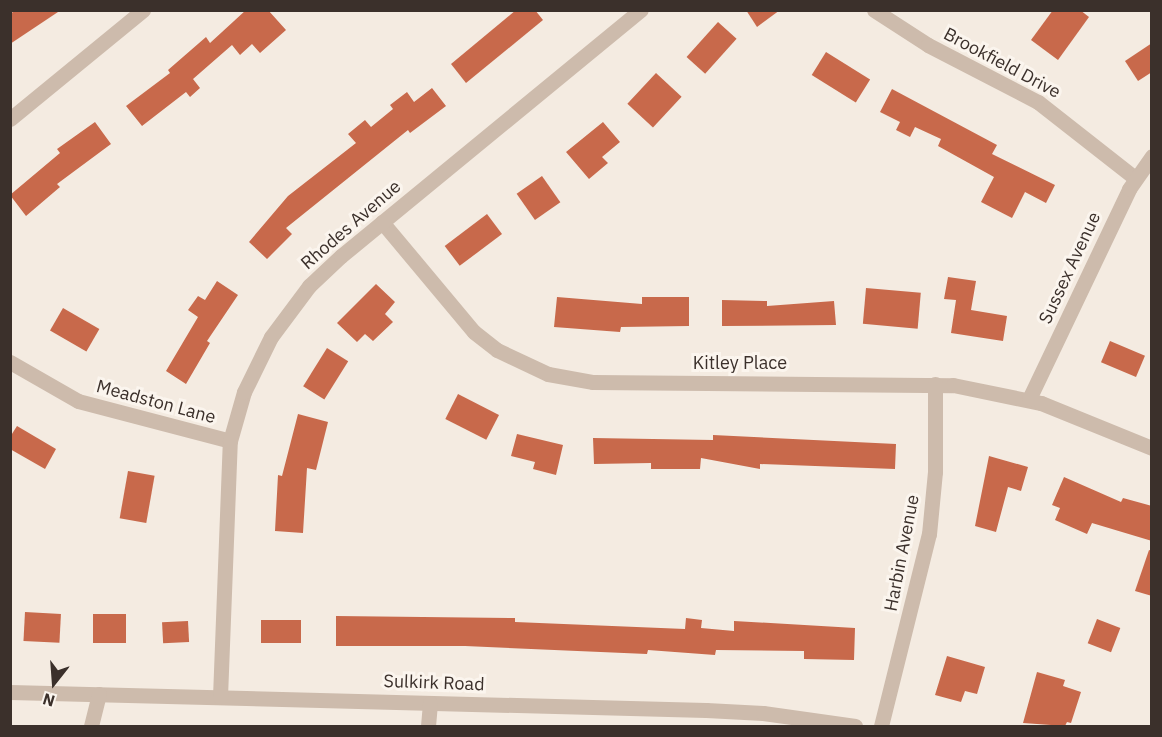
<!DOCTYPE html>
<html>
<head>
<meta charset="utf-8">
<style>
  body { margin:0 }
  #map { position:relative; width:1162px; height:737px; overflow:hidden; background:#f4ebe1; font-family:"IBM Plex Sans",sans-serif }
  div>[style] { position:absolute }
  .building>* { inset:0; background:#c8694b; transform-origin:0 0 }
  .minor>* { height:15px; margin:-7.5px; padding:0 7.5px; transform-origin:7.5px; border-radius:7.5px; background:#cdbbac }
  span { translate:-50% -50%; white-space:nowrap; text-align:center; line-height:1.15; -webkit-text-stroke:6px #fbf5ee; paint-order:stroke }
  .street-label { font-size:18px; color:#3b302b }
  .frame { position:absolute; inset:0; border:12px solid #3b302b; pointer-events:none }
  .north { position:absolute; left:24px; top:653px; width:60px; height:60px; -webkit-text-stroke:4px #fbf5ee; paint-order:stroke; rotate:197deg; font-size:16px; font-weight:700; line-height:24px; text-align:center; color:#3b302b }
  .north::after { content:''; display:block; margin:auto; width:21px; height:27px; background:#3b302b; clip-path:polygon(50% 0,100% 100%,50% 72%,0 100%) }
</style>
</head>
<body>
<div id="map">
  <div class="building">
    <div style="clip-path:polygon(16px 10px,61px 10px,10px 44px,10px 14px)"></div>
    <div style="clip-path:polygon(246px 10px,268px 10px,286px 30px,260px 53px,252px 44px,240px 55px,232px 45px,193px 79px,200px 88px,190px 97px,186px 92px,142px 126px,126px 106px,170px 73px,168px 70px,206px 37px,210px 43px)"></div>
    <div style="clip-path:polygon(516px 10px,535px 10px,543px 20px,466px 83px,451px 64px)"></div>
    <div style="clip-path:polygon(746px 10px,780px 10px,757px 27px)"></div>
    <div style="clip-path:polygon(1053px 10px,1080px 10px,1089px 17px,1058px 60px,1031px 40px)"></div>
    <div style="left:718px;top:22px;width:25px;height:47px;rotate:42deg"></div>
    <div style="clip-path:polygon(1152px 43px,1152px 72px,1138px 81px,1125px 61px)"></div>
    <div style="left:826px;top:52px;width:52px;height:27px;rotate:32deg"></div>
    <div style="left:656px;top:73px;width:35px;height:42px;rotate:43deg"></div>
    <div style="clip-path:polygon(432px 88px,446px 106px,410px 133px,408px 130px,286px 228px,292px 234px,267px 259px,249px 242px,288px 196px,356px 143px,348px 134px,365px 120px,371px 127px,393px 109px,390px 105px,407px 92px,414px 102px)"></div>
    <div style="clip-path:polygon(892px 89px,997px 145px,992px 154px,1055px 185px,1046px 203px,1025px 192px,1012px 218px,981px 202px,994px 177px,938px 146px,941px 139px,915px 127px,910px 137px,896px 130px,900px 122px,880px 112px)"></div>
    <div style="clip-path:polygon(95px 122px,111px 144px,57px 184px,60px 187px,26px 216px,10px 195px,60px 153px,57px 149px)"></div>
    <div style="clip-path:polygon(603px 122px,620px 142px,602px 157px,608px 163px,589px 179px,566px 152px)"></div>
    <div style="left:542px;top:176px;width:32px;height:31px;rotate:55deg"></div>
    <div style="left:487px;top:214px;width:25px;height:53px;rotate:53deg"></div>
    <div style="clip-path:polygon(948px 277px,976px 281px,971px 310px,1007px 316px,1003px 341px,951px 333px,956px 300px,944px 299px)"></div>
    <div style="clip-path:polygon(217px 281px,238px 295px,207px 341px,210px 343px,186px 384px,166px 371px,198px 317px,188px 310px,198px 296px,205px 300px)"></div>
    <div style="clip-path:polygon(376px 284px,395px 302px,385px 314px,393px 322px,373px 341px,365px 334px,357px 342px,337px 323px)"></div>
    <div style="left:866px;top:288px;width:55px;height:36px;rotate:5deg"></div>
    <div style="clip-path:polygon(557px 297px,642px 304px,642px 297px,689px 297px,689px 326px,621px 327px,620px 332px,554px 327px)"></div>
    <div style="clip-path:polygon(722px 300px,767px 301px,767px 306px,834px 301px,836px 325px,722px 326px)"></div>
    <div style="left:63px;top:308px;width:42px;height:26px;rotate:30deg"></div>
    <div style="left:1110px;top:341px;width:38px;height:23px;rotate:23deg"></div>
    <div style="left:327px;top:348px;width:25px;height:45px;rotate:32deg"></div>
    <div style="left:458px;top:394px;width:46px;height:28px;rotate:27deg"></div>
    <div style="clip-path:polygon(298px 414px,328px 422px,316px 470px,307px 468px,303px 533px,275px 531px,278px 475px,282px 476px)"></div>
    <div style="clip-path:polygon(17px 426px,56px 449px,45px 469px,10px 449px,10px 437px)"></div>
    <div style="clip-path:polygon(517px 434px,563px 445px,556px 475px,533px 469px,535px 462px,511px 456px)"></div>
    <div style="clip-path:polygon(713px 435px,896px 444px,895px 469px,760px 464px,760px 469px,701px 458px,700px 469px,651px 469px,651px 463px,594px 464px,593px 438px,713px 440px)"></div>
    <div style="clip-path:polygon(989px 456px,1028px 467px,1021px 491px,1008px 487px,996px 532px,975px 526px)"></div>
    <div style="left:128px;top:471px;width:27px;height:48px;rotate:10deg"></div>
    <div style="clip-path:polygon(1064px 477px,1121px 502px,1123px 498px,1152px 506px,1152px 541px,1092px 523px,1087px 534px,1055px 520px,1060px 508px,1052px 505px)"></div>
    <div style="clip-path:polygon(1149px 550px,1152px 551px,1152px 596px,1135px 591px)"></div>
    <div style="left:25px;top:612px;width:36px;height:29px;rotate:3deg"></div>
    <div style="left:93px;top:614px;width:33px;height:29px"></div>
    <div style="clip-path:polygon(336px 616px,515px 618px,515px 622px,685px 629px,686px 618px,702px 620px,701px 628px,734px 631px,734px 621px,855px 628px,854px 660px,804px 659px,804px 651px,716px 650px,715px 655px,648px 650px,647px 654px,465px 646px,336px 646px)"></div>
    <div style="left:1097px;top:619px;width:25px;height:26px;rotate:21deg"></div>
    <div style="left:261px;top:620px;width:40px;height:23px"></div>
    <div style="left:188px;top:621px;width:21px;height:26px;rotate:87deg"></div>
    <div style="clip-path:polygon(947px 656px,985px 667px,977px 694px,965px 691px,961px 702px,935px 695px)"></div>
    <div style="clip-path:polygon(1037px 672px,1065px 680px,1063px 686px,1081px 692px,1071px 723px,1067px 722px,1065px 726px,1023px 723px)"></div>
  </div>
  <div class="minor">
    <div style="left:874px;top:10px;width:64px;rotate:32.9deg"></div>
    <div style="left:928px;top:45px;width:124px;rotate:27.4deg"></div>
    <div style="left:1038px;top:102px;width:123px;rotate:38.1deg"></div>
    <div style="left:10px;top:119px;width:172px;rotate:-39.3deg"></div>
    <div style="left:382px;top:222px;width:143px;rotate:50.1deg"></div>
    <div style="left:474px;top:332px;width:29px;rotate:38deg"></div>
    <div style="left:497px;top:350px;width:56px;rotate:25.2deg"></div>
    <div style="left:548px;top:374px;width:46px;rotate:10.1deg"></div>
    <div style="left:593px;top:382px;width:360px;rotate:0.5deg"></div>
    <div style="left:953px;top:385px;width:90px;rotate:11.6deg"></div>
    <div style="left:1041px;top:403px;width:120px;rotate:22.1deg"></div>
    <div style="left:10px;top:362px;width:78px;rotate:29.8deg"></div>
    <div style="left:78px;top:401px;width:157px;rotate:14.7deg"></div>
    <div style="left:1029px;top:399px;width:233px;rotate:-64.5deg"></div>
    <div style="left:1129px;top:189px;width:40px;rotate:-55.1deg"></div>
    <div style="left:10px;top:692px;width:696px;rotate:1.48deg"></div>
    <div style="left:706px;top:710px;width:57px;rotate:3deg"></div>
    <div style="left:763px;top:713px;width:93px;rotate:8deg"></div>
    <div style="left:220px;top:697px;width:256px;rotate:-87.8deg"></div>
    <div style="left:230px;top:441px;width:51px;rotate:-74.1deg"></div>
    <div style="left:244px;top:392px;width:61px;rotate:-63.9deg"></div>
    <div style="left:271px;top:337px;width:64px;rotate:-53.3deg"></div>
    <div style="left:309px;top:286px;width:44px;rotate:-43.2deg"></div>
    <div style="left:341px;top:256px;width:388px;rotate:-39.4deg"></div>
    <div style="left:91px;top:726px;width:33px;rotate:-76deg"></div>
    <div style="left:428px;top:726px;width:23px;rotate:-85deg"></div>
    <div style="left:881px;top:726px;width:198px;rotate:-76deg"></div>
    <div style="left:929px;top:534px;width:62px;rotate:-84.5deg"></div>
    <div style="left:935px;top:472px;width:88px;rotate:-90deg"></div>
  </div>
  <div class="street-label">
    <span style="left:1002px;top:63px;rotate:28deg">Brookfield Drive</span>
    <span style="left:351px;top:225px;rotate:-41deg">Rhodes Avenue</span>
    <span style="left:1070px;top:268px;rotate:-65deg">Sussex Avenue</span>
    <span style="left:740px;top:363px">Kitley Place</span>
    <span style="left:156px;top:402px;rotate:15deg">Meadston Lane</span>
    <span style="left:902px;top:553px;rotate:-79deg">Harbin Avenue</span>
    <span style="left:434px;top:683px;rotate:2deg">Sulkirk Road</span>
  </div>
  <div class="frame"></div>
  <div class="north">N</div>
</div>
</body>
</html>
